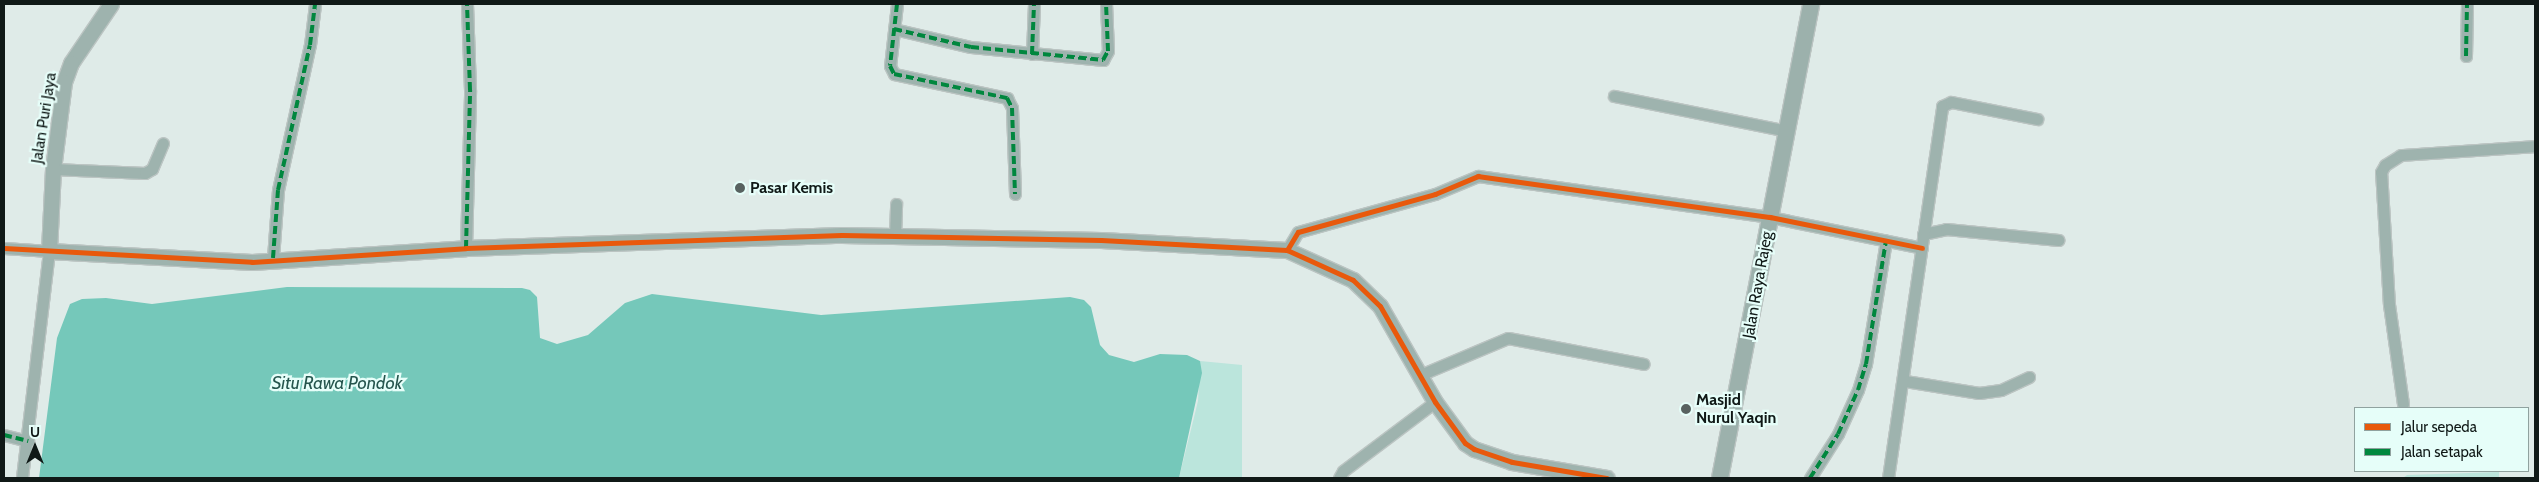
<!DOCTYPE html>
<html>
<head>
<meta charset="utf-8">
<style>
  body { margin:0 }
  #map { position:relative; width:2539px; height:482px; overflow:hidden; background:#dfebe8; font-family:Cabin,sans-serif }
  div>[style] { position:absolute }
  .green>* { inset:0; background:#bbe5dc }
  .water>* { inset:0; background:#75c8ba }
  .roads { filter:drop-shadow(1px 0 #bbc4c2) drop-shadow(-1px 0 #bbc4c2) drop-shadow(0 1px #bbc4c2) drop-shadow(0 -1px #bbc4c2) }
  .minor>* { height:11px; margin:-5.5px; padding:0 5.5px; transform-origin:5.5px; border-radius:5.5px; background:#9eb3ae }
  .tertiary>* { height:15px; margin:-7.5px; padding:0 7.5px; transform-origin:7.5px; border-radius:7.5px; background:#9eb3ae }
  .secondary>* { height:16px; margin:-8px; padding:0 8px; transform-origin:8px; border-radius:8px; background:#9cb1ac }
  .quiet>* { height:4px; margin-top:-2px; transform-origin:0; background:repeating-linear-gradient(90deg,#00873e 0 8px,transparent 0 12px) }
  .cycleway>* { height:5px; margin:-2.5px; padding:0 2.5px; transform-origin:2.5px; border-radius:2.5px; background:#e8590c }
  .dots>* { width:14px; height:14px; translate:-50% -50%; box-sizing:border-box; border:2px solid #e6fef9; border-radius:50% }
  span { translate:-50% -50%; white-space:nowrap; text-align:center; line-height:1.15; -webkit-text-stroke:4.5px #e6fef9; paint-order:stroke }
  .street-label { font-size:16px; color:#101917 }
  .poi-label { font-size:16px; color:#101917; font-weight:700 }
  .left { translate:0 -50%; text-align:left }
  .water-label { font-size:18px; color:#25554d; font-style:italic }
  .frame { position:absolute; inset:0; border:5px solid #101917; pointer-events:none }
  .legend { position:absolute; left:2354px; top:407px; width:175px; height:65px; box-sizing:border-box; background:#e6fef9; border:1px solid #90a29f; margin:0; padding:6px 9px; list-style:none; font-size:15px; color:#101917 }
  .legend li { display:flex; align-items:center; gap:10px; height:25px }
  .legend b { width:25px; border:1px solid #90a29f }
  .north { position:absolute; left:10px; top:422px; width:50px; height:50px; -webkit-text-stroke:4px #e6fef9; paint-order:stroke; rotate:0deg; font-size:14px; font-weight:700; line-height:20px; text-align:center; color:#101917 }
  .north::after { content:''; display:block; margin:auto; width:18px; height:22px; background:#101917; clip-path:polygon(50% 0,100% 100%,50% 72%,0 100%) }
</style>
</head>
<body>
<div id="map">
  <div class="green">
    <div style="clip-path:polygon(1200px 361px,1242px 365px,1242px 478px,1179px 478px,1198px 401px)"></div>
    <div style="clip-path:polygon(2499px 472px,2499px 478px,2403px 478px,2407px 475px)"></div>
  </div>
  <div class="water">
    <div style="clip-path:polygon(287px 287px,522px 288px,530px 290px,537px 297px,540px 338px,557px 344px,588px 335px,625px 303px,652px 294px,821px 315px,1070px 297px,1084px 300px,1091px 307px,1100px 345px,1109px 355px,1134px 362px,1160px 354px,1187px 355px,1200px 361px,1202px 373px,1179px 478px,39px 478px,57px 338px,70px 304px,82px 299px,106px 298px,152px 304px)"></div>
  </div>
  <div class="roads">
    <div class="minor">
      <div style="left:897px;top:4px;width:62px;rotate:96.4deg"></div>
      <div style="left:890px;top:66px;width:9px;rotate:63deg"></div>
      <div style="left:894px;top:74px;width:116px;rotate:12deg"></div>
      <div style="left:1007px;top:98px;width:11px;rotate:63deg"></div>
      <div style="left:1012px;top:108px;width:86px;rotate:88deg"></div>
      <div style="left:894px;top:29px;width:79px;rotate:13.2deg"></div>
      <div style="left:971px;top:47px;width:133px;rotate:5.6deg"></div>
      <div style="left:1103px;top:60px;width:10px;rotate:-61deg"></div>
      <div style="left:1108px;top:51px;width:47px;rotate:-92.4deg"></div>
      <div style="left:1032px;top:54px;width:50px;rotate:-87.7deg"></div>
      <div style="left:2466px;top:56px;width:52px;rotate:-88.9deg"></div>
      <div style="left:1614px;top:96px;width:177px;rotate:11.4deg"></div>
      <div style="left:53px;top:169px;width:92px;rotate:2.5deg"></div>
      <div style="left:145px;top:173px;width:8px;rotate:-30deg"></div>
      <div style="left:152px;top:169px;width:28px;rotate:-67deg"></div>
      <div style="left:1923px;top:234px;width:24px;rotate:-12deg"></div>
      <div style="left:1946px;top:229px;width:113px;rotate:5.6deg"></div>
      <div style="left:895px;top:236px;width:32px;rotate:-88deg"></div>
      <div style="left:4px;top:248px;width:45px;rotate:3.8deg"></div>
      <div style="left:49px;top:251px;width:229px;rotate:96.8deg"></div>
      <div style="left:466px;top:248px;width:158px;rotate:-88.5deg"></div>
      <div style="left:470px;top:90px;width:86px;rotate:-92deg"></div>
      <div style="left:1287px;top:250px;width:21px;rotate:-59deg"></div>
      <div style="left:1298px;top:232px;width:142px;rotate:-15.5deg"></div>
      <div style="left:1435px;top:194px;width:47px;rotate:-22.7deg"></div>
      <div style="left:1478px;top:176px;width:295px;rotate:8deg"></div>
      <div style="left:1770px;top:217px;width:155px;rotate:11.5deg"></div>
      <div style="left:273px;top:258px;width:68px;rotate:-85.8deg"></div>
      <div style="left:278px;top:190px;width:148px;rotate:-77.6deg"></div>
      <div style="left:310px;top:45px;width:41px;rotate:-83deg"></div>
      <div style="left:1420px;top:375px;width:95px;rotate:-22.8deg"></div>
      <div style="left:1508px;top:338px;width:138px;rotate:10.8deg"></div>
      <div style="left:1905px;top:381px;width:75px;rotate:9.2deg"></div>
      <div style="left:1979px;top:393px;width:22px;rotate:-8deg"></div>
      <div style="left:2001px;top:390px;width:31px;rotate:-25deg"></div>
      <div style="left:2403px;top:404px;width:100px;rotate:-98deg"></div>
      <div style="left:2389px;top:305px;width:133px;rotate:-93.4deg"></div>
      <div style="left:2381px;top:172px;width:8px;rotate:-60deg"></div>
      <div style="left:2385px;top:165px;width:19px;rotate:-32deg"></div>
      <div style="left:2401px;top:155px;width:134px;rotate:-3.8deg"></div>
      <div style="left:4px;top:435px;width:25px;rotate:14deg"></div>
      <div style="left:1339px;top:478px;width:8px;rotate:-60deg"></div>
      <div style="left:1343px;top:471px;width:115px;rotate:-36.9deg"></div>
      <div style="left:1810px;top:478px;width:52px;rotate:-57.5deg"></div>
      <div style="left:1838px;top:434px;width:48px;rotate:-65.6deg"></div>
      <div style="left:1858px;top:390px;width:27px;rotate:-73deg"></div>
      <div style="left:1866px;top:364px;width:125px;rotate:-80.8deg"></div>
      <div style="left:1888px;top:478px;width:376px;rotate:-81.7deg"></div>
      <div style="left:1942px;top:106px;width:10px;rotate:-24deg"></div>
      <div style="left:1951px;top:102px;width:88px;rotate:11.2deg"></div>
    </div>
    <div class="tertiary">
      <div style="left:111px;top:4px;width:71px;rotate:124.1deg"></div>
      <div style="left:71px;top:63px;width:20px;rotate:110deg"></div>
      <div style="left:64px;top:82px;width:88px;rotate:97.2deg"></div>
      <div style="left:53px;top:169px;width:82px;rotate:92.8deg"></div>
      <div style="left:49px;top:251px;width:203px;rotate:3.1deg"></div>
      <div style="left:252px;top:262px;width:214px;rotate:-3.7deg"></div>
      <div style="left:466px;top:248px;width:376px;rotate:-2deg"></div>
      <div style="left:842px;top:235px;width:259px;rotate:1.1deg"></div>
      <div style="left:1101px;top:240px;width:186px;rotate:3.1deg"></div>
      <div style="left:1287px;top:250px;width:72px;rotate:24.4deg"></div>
      <div style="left:1353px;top:280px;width:37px;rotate:44deg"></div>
      <div style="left:1380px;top:306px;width:111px;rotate:60.2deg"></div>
      <div style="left:1435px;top:402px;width:51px;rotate:53.8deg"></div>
      <div style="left:1465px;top:443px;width:11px;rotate:34deg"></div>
      <div style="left:1474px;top:449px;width:40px;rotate:18.9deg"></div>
      <div style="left:1512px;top:462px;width:96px;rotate:9.6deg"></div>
    </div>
    <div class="secondary">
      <div style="left:1720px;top:478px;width:483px;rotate:-79.1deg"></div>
    </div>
  </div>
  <div class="quiet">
    <div style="left:897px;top:4px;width:62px;rotate:96.4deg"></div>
    <div style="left:890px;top:66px;width:9px;rotate:63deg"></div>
    <div style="left:894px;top:74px;width:116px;rotate:12deg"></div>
    <div style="left:1007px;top:98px;width:11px;rotate:63deg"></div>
    <div style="left:1012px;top:108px;width:86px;rotate:88deg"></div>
    <div style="left:894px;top:29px;width:79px;rotate:13.2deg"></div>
    <div style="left:971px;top:47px;width:133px;rotate:5.6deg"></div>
    <div style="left:1103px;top:60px;width:10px;rotate:-61deg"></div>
    <div style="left:1108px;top:51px;width:47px;rotate:-92.4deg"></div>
    <div style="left:1032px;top:54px;width:50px;rotate:-87.7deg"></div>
    <div style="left:2466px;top:56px;width:52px;rotate:-88.9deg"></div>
    <div style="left:466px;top:248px;width:158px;rotate:-88.5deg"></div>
    <div style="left:470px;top:90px;width:86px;rotate:-92deg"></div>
    <div style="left:273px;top:258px;width:68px;rotate:-85.8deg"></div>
    <div style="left:278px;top:190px;width:148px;rotate:-77.6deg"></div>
    <div style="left:310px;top:45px;width:41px;rotate:-83deg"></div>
    <div style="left:4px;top:435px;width:25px;rotate:14deg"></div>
    <div style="left:1810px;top:478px;width:52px;rotate:-57.5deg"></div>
    <div style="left:1838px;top:434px;width:48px;rotate:-65.6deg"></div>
    <div style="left:1858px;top:390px;width:27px;rotate:-73deg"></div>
    <div style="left:1866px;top:364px;width:125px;rotate:-80.8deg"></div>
  </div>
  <div class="cycleway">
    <div style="left:4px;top:248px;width:248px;rotate:3.2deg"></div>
    <div style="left:252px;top:262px;width:214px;rotate:-3.7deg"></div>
    <div style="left:466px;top:248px;width:376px;rotate:-2deg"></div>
    <div style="left:842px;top:235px;width:259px;rotate:1.1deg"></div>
    <div style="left:1101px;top:240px;width:186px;rotate:3.1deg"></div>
    <div style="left:1287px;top:250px;width:72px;rotate:24.4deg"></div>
    <div style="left:1353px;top:280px;width:37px;rotate:44deg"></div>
    <div style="left:1380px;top:306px;width:111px;rotate:60.2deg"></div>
    <div style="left:1435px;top:402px;width:51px;rotate:53.8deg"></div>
    <div style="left:1465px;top:443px;width:11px;rotate:34deg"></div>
    <div style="left:1474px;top:449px;width:40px;rotate:18.9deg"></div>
    <div style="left:1512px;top:462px;width:96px;rotate:9.6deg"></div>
    <div style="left:1287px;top:250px;width:21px;rotate:-59deg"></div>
    <div style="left:1298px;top:232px;width:142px;rotate:-15.5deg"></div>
    <div style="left:1435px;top:194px;width:47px;rotate:-22.7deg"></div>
    <div style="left:1478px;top:176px;width:295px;rotate:8deg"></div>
    <div style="left:1770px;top:217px;width:155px;rotate:11.5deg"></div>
  </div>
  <div class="dots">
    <div style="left:740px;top:188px;background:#586260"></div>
    <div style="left:1686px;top:409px;background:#586260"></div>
  </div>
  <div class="street-label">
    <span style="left:44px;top:118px;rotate:-81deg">Jalan Puri Jaya</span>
    <span style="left:1758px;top:285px;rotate:-80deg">Jalan Raya Rajeg</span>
  </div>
  <div class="poi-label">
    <span class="left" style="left:750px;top:188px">Pasar Kemis</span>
    <span class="left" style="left:1696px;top:409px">Masjid<br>Nurul Yaqin</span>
  </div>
  <div class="water-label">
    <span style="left:337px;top:383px">Situ Rawa Pondok</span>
  </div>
  <div class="frame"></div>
  <ul class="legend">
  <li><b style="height:6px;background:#e8590c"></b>Jalur sepeda</li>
  <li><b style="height:6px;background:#00873e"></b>Jalan setapak</li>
  </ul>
  <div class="north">U</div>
</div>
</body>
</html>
